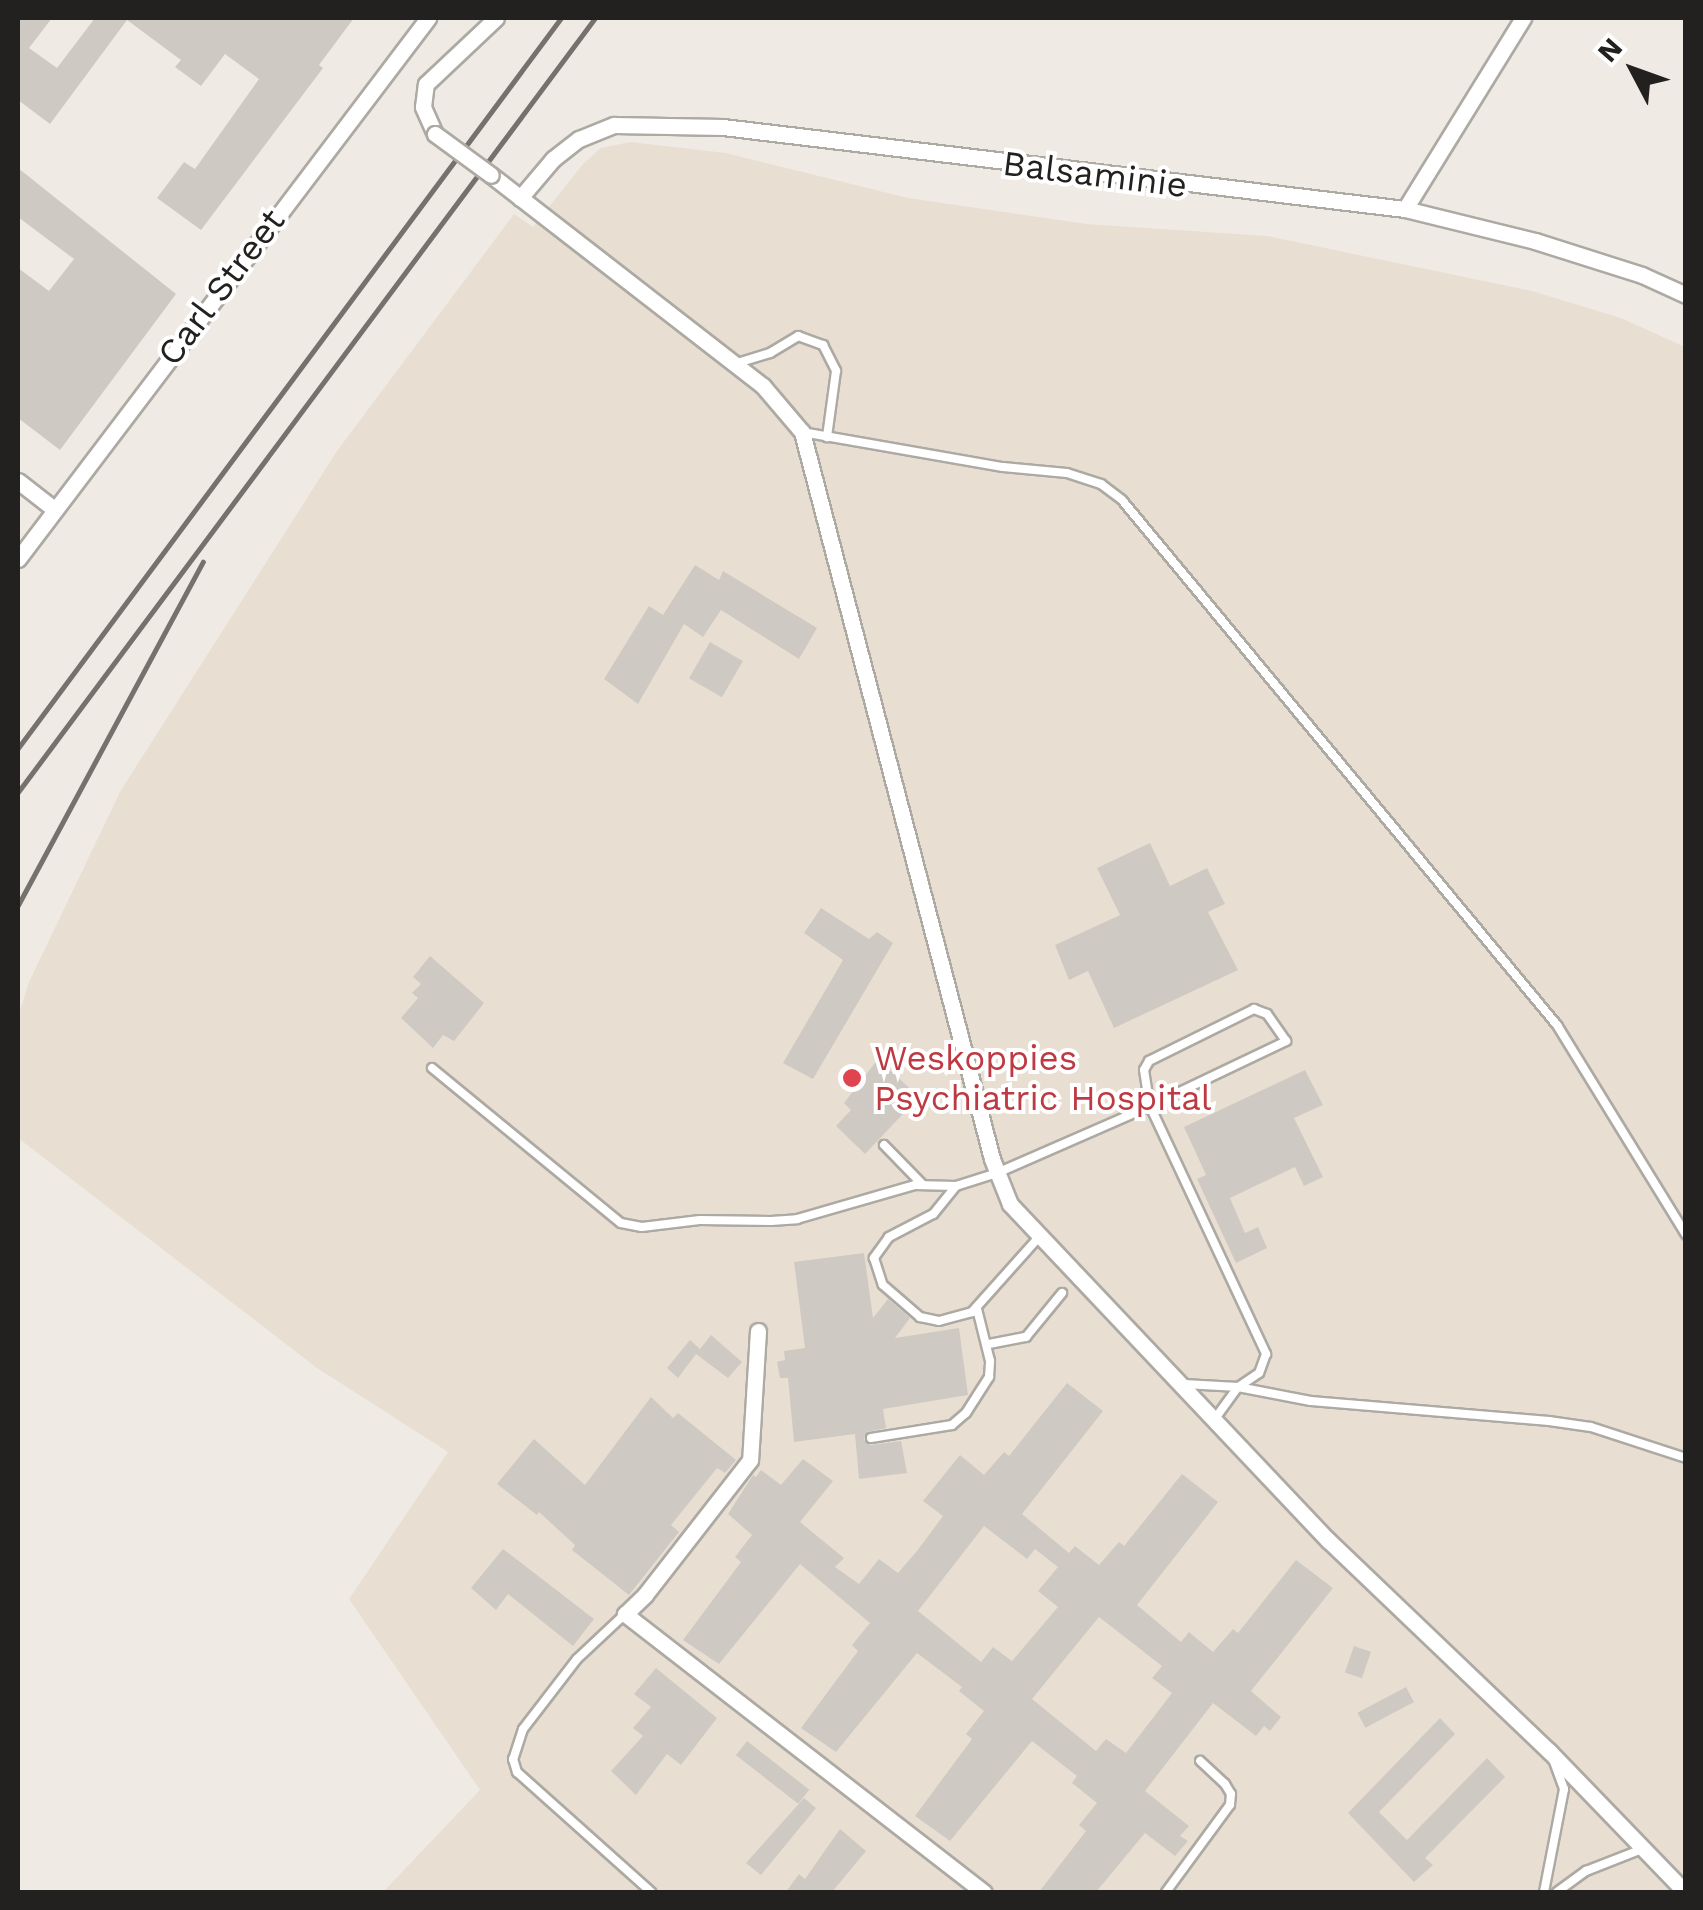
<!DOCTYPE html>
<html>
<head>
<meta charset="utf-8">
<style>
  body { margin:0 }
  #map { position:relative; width:1703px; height:1910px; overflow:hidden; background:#efebe4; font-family:"Work Sans",sans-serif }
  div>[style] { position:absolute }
  .built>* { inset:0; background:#e8dfd2 }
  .building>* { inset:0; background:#cecac3; transform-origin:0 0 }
  .roads { filter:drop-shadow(2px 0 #ada9a3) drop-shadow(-2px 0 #ada9a3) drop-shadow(0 2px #ada9a3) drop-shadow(0 -2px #ada9a3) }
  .service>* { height:8px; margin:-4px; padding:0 4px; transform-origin:4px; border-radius:4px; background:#fff }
  .minor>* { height:15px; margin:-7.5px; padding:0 7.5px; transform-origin:7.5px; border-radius:7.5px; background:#fff }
  .rail>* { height:5px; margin:-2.5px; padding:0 2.5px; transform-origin:2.5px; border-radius:2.5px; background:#75726e }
  .bridges { filter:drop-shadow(2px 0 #ada9a3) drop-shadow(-2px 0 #ada9a3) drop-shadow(0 2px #ada9a3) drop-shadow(0 -2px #ada9a3) }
  .minor-bridge>* { height:15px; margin:-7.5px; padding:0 7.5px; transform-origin:7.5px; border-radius:7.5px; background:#fff }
  .dots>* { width:28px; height:28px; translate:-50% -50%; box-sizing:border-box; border:5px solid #fff; border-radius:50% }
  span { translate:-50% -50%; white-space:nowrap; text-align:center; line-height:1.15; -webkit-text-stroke:8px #fff; paint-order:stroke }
  .street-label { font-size:35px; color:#23211f }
  .health-label { font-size:35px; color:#be3a42 }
  .left { translate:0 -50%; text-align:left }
  .frame { position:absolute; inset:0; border:20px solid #23211f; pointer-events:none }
  .north { position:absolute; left:1583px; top:20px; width:100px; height:100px; -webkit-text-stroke:8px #fff; paint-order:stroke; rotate:311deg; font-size:28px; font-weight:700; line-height:40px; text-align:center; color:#23211f }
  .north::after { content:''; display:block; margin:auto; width:35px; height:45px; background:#23211f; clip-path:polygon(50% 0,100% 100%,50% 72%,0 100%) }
</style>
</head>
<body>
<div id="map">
  <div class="built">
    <div style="clip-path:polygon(630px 142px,726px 153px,908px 198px,1087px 224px,1267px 236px,1532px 291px,1621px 318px,1685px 347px,1685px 1892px,383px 1892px,480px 1790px,349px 1599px,448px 1452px,317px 1368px,18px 1138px,18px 1017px,29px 982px,121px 790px,337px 451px,514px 214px,533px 227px,583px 164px,601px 148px)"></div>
  </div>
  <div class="building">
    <div style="clip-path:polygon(18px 18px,52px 18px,29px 48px,57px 68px,95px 18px,354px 18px,319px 65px,323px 68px,201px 230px,157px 198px,184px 162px,195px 169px,259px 79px,225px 54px,201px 86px,175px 67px,181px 60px,127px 20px,50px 124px,18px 100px)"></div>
    <div style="clip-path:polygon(18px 168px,176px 294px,60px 450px,18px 418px,18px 268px,49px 291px,74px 259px,18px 217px)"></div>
    <div style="clip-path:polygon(695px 565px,719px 580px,723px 571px,817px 628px,799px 659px,721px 610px,703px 637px,684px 624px,638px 704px,604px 679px,649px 606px,663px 615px)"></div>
    <div style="left:710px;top:642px;width:38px;height:42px;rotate:30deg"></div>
    <div style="clip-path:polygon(1150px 843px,1170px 886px,1207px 868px,1225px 904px,1208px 912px,1238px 970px,1114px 1028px,1088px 971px,1069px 980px,1055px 945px,1120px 915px,1097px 868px)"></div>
    <div style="clip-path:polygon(821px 908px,869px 939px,877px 932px,893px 943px,813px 1079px,783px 1063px,843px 960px,804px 933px)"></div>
    <div style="clip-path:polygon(430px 956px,484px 1003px,454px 1041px,443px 1035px,433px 1048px,401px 1018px,418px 998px,412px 993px,421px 984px,413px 977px)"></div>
    <div style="clip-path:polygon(878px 1059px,919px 1097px,865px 1154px,836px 1126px,851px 1110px,844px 1103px)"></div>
    <div style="clip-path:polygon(1305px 1070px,1323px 1105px,1294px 1118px,1323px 1177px,1304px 1186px,1295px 1167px,1230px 1198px,1245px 1233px,1258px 1227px,1267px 1248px,1236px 1263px,1197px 1179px,1206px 1175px,1184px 1127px)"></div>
    <div style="clip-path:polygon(864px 1253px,873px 1318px,888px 1299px,910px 1318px,895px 1338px,959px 1328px,968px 1395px,883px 1409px,886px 1428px,867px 1432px,864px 1440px,871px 1445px,901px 1441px,907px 1473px,859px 1479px,855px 1434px,794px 1442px,788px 1378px,780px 1378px,777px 1362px,785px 1360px,784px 1351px,805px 1348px,794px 1262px)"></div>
    <div style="clip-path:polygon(711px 1335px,742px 1362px,728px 1378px,696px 1354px,678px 1378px,667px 1368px,690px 1340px,700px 1349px,697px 1353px)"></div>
    <div style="clip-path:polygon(evenodd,1067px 1383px,1103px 1411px,1022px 1514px,1069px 1553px,1075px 1546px,1099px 1565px,1119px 1542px,1124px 1546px,1182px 1474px,1218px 1502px,1137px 1605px,1181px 1642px,1189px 1632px,1213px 1652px,1233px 1629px,1238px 1633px,1296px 1560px,1333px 1588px,1251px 1691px,1281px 1717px,1270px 1731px,1264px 1726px,1256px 1736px,1213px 1703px,1145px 1791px,1189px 1826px,1180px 1836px,1188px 1841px,1175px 1856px,1145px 1833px,1096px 1892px,1039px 1892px,1086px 1831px,1079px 1825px,1097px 1803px,1072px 1783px,1077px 1776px,1032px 1741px,950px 1841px,915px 1816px,972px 1739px,966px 1734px,984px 1711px,959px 1691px,962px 1687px,917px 1653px,836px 1752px,801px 1728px,858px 1651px,852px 1645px,870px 1623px,800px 1564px,719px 1664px,683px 1640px,741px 1562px,735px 1557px,752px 1535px,728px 1514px,753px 1475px,756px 1477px,761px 1470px,781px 1485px,803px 1459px,833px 1481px,800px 1522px,844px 1558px,835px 1567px,859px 1584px,879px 1559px,898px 1573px,917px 1551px,943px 1516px,923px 1501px,960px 1455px,984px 1475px,1004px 1452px,1009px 1456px,1067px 1383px,984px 1526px,1027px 1559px,1035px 1549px,1058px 1567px,1038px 1591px,1058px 1607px,1012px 1661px,993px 1647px,981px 1662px,918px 1611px,984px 1526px,1067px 1383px,1099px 1617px,1162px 1666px,1152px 1678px,1172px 1693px,1126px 1753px,1106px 1739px,1096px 1751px,1032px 1699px,1099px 1617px)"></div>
    <div style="clip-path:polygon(651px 1397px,673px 1418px,678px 1413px,736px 1460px,725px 1473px,717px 1468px,671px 1525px,679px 1532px,629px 1595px,572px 1550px,575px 1545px,539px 1512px,537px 1515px,497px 1484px,534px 1439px,585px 1485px)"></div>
    <div style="clip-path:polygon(503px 1549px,594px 1619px,573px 1646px,508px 1594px,496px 1610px,471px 1588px)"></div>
    <div style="left:1354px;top:1646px;width:18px;height:28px;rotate:19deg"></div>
    <div style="clip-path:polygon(656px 1668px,717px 1718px,681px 1765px,667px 1754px,636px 1795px,611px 1771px,643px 1736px,633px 1728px,651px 1707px,634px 1694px)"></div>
    <div style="left:1406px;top:1687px;width:17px;height:55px;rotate:62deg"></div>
    <div style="clip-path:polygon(1440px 1718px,1455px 1734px,1379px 1812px,1407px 1840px,1487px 1758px,1505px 1777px,1425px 1858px,1433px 1865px,1414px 1882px,1348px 1813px)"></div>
    <div style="left:747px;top:1741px;width:79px;height:18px;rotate:38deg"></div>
    <div style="clip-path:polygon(804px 1798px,816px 1808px,761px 1875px,746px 1863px)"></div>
    <div style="clip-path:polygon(840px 1829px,866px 1851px,832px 1892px,786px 1892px,799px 1874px,805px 1879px)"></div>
  </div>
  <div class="roads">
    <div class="service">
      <div style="left:734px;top:364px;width:38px;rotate:-17deg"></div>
      <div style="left:770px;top:353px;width:33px;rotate:-31deg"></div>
      <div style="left:798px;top:336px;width:27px;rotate:20deg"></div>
      <div style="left:823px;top:345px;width:29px;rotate:63deg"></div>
      <div style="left:836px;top:371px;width:67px;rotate:97.8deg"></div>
      <div style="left:802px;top:432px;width:204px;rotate:9.9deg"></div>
      <div style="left:1003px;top:467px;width:64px;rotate:5.4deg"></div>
      <div style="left:1067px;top:473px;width:36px;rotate:18deg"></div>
      <div style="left:1101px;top:484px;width:26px;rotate:37deg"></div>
      <div style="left:1122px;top:500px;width:682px;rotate:50.36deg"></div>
      <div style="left:1557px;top:1025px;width:246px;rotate:58.4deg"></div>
      <div style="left:432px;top:1068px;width:244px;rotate:39.4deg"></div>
      <div style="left:621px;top:1223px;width:21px;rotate:11deg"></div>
      <div style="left:642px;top:1227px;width:58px;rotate:-6.9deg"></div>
      <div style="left:700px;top:1220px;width:71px;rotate:0.8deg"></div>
      <div style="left:771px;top:1221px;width:26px;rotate:-4deg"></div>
      <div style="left:797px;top:1219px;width:123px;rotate:-16.1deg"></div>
      <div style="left:915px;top:1185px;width:41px;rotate:1.4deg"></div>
      <div style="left:956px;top:1186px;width:43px;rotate:-17.6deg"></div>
      <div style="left:997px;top:1173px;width:167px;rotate:-23.6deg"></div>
      <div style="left:1150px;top:1106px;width:151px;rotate:-25.5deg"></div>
      <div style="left:1286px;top:1041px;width:33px;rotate:-125deg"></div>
      <div style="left:1267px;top:1014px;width:14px;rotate:-159deg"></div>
      <div style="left:1254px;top:1009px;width:117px;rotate:153.7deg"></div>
      <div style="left:1149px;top:1061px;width:10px;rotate:119deg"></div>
      <div style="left:1144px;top:1070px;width:36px;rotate:81deg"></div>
      <div style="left:1150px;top:1106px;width:274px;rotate:64.9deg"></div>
      <div style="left:1266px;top:1354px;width:20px;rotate:110deg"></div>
      <div style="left:1259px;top:1373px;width:25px;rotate:146deg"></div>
      <div style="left:1238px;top:1387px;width:41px;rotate:126deg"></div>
      <div style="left:884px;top:1145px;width:54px;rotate:45.7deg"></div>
      <div style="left:956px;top:1186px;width:36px;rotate:129deg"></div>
      <div style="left:933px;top:1214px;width:50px;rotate:152.4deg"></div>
      <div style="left:889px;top:1237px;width:26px;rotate:126deg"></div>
      <div style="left:874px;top:1258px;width:28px;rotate:72deg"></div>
      <div style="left:883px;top:1285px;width:49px;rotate:40.9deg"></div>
      <div style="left:920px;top:1317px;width:19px;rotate:12deg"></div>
      <div style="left:939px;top:1321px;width:34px;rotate:-15deg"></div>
      <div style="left:972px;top:1312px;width:101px;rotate:-48.2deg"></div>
      <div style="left:989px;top:1344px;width:38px;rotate:-11deg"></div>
      <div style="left:1026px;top:1337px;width:57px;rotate:-50.7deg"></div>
      <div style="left:1184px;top:1384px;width:54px;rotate:3.2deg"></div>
      <div style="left:1238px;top:1387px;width:74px;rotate:10.9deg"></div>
      <div style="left:1311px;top:1401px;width:239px;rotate:4.8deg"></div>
      <div style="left:1549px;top:1421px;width:42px;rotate:8.1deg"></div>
      <div style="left:1591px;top:1427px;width:100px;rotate:18.1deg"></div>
      <div style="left:871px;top:1438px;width:82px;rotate:-9.1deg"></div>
      <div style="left:952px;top:1425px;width:18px;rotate:-41deg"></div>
      <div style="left:966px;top:1413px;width:43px;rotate:-57.4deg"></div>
      <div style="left:989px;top:1377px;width:16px;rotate:-86deg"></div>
      <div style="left:990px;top:1361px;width:54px;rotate:-104deg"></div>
      <div style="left:625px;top:1614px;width:66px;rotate:136.8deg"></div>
      <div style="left:577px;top:1659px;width:88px;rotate:127.6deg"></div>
      <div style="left:523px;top:1729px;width:32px;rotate:108deg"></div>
      <div style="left:513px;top:1759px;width:14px;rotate:73deg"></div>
      <div style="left:517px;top:1772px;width:180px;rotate:41.8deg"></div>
      <div style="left:1166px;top:1892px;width:108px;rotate:-53.7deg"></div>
      <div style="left:1230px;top:1805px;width:11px;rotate:-85deg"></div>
      <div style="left:1231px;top:1794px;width:12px;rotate:-121deg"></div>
      <div style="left:1225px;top:1784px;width:34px;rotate:-137deg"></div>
      <div style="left:1544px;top:1892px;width:105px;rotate:-79deg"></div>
      <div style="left:1564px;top:1789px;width:30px;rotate:-110deg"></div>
      <div style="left:1557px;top:1892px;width:36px;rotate:-36deg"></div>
      <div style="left:1586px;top:1871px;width:60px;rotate:-21.4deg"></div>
    </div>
    <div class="minor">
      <div style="left:435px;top:134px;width:30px;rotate:-114deg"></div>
      <div style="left:423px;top:107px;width:23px;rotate:-83deg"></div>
      <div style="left:426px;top:84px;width:96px;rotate:-43.3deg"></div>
      <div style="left:491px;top:175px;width:344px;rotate:37.8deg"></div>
      <div style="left:763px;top:386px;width:60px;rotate:49.7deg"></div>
      <div style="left:802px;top:432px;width:751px;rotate:75.35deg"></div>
      <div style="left:992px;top:1159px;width:48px;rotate:68.2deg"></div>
      <div style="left:1010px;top:1204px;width:463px;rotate:46.6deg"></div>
      <div style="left:1328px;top:1540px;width:306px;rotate:43.7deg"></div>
      <div style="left:1549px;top:1751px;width:196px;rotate:46deg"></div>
      <div style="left:520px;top:198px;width:51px;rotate:-49.8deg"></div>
      <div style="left:553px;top:159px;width:33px;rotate:-38deg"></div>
      <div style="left:579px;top:139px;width:38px;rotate:-22deg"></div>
      <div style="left:614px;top:125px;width:109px;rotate:1.1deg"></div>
      <div style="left:723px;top:127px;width:687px;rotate:6.86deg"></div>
      <div style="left:1405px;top:209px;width:134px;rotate:13.8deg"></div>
      <div style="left:1535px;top:241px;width:112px;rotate:17.6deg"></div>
      <div style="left:1642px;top:275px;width:48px;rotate:24.4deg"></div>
      <div style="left:1405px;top:209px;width:225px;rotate:-58.3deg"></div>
      <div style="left:18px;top:481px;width:46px;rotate:37.9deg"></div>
      <div style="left:18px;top:559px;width:679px;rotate:-52.84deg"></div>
      <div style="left:758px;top:1331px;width:129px;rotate:93.5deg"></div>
      <div style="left:750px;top:1460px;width:171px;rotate:127.9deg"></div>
      <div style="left:645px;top:1595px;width:28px;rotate:136deg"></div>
      <div style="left:625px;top:1614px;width:454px;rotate:37.8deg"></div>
    </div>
  </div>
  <div class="rail">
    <div style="left:18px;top:748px;width:910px;rotate:-53.36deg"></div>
    <div style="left:18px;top:792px;width:965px;rotate:-53.3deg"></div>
    <div style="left:18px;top:905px;width:390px;rotate:-61.7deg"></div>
  </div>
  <div class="bridges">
    <div class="minor-bridge">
      <div style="left:435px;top:134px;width:69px;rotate:36.2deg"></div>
    </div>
  </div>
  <div class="dots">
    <div style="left:852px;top:1078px;background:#e0444e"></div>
  </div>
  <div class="street-label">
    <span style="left:1095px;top:174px;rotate:7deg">Balsaminie</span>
    <span style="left:221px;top:287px;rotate:-53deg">Carl Street</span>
  </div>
  <div class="health-label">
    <span class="left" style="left:874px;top:1078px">Weskoppies<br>Psychiatric Hospital</span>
  </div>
  <div class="frame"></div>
  <div class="north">N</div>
</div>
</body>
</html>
